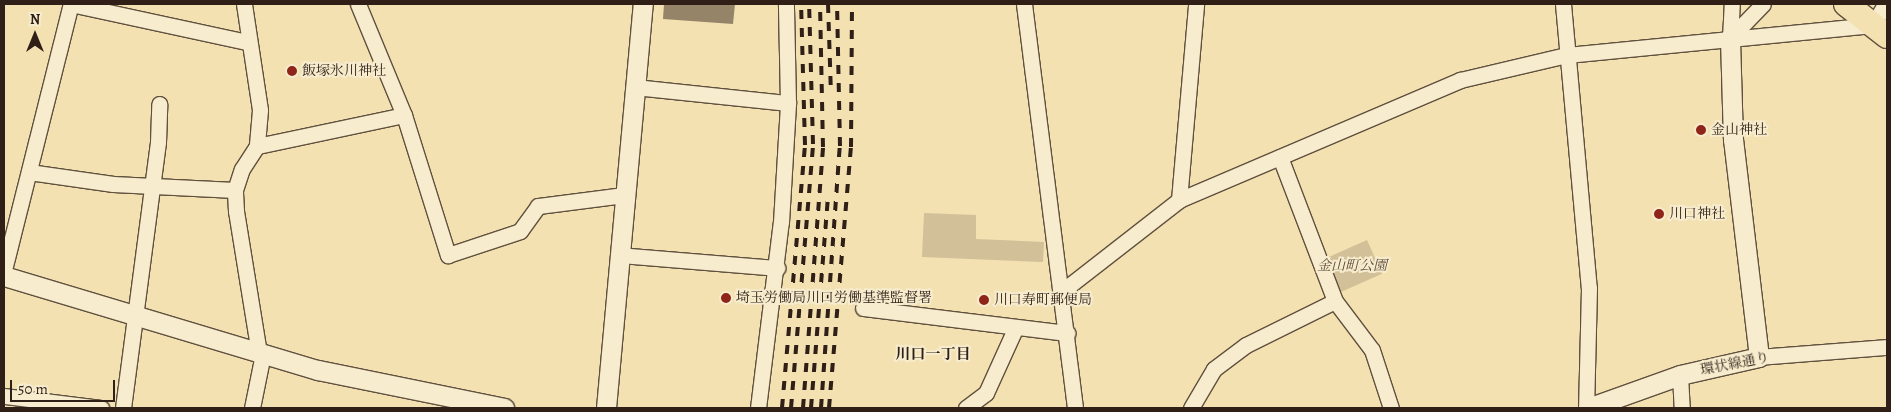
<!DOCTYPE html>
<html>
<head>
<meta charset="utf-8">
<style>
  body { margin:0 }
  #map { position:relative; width:1891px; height:412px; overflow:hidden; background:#f3e1b2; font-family:Alegreya,"Noto Serif JP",serif }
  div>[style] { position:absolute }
  .green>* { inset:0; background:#d2c098; transform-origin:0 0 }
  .building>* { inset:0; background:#958468 }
  .roads { filter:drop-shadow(1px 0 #60503e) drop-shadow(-1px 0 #60503e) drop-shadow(0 1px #60503e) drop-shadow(0 -1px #60503e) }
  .minor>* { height:15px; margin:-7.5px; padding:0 7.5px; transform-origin:7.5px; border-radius:7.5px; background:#f7eccd }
  .tertiary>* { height:19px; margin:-9.5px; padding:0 9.5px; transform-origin:9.5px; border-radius:9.5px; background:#f7eccd }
  .primary>* { height:24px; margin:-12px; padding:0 12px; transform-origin:12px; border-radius:12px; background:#f3e1b2 }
  .rail>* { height:4px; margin-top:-2px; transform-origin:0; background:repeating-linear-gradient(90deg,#2f1f17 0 9px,transparent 0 18px) }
  .dots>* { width:14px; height:14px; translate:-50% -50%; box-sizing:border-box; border:2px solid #f7eccd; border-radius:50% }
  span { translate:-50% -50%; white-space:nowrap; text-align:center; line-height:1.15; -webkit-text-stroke:4px #f7eccd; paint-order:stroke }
  .poi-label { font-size:14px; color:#2f1f17 }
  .left { translate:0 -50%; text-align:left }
  .park-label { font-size:14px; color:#604f3e; font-style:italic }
  .street-label { font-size:14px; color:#2f1f17 }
  .neighbourhood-label { font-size:15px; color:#2f1f17; font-weight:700 }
  .frame { position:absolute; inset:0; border:5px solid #2f1f17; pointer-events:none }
  .north { position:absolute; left:10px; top:10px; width:50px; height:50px; -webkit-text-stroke:4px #f7eccd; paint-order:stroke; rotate:0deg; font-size:14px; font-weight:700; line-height:20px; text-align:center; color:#2f1f17 }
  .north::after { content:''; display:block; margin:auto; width:18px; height:22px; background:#2f1f17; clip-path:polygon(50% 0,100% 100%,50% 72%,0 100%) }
  .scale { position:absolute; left:10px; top:380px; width:105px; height:22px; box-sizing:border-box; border:2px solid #2f1f17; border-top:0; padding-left:6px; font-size:15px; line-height:18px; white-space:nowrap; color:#2f1f17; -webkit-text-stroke:4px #f7eccd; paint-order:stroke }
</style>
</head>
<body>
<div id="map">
  <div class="green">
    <div style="clip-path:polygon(924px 213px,976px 215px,976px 239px,1044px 242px,1043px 262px,922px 257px)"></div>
    <div style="left:1367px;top:240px;width:37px;height:48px;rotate:66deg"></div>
  </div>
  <div class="building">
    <div style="clip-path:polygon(664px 4px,735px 4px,733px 24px,663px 19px)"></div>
  </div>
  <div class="roads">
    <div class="minor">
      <div style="left:244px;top:4px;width:107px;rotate:81.4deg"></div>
      <div style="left:260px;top:110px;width:36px;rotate:95deg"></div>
      <div style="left:358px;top:4px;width:120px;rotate:67.5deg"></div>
      <div style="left:404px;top:115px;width:147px;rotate:72.6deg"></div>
      <div style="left:448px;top:255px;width:76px;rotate:-18.4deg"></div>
      <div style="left:520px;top:231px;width:31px;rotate:-54deg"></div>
      <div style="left:538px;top:206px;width:87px;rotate:-7.3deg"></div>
      <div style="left:1024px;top:4px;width:407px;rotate:82.8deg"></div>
      <div style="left:1563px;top:4px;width:285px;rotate:84.8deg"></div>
      <div style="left:1589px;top:288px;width:120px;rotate:91.4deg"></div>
      <div style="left:1730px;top:38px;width:47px;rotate:-45.9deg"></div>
      <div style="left:1730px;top:38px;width:34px;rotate:-87deg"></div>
      <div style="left:635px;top:87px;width:154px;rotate:6deg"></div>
      <div style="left:1280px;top:157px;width:154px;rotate:69.1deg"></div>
      <div style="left:1335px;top:301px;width:61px;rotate:52.9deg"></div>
      <div style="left:1372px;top:350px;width:61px;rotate:71.9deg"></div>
      <div style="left:29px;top:172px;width:85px;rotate:8.1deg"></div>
      <div style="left:113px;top:184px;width:122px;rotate:2.8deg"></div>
      <div style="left:1179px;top:200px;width:197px;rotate:-85deg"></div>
      <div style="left:619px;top:255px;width:159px;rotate:4.7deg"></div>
      <div style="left:4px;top:270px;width:274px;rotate:-75.9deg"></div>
      <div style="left:71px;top:4px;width:180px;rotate:12.2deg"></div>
      <div style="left:1061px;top:292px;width:150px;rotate:-37.9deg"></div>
      <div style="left:1179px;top:200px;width:306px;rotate:-23.1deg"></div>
      <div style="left:1460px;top:80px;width:110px;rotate:-13.2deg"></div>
      <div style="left:1567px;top:55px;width:307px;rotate:-5.6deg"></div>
      <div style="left:1873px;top:25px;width:24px;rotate:-60deg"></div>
      <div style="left:863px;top:308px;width:206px;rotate:7deg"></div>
      <div style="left:259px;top:353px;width:144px;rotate:-99.2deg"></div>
      <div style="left:236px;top:211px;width:21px;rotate:-93deg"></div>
      <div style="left:235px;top:190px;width:22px;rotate:-72deg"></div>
      <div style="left:242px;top:169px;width:27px;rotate:-57deg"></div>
      <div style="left:257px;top:146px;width:150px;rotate:-11.9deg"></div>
      <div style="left:1759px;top:357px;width:128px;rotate:-4.5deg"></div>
      <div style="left:1680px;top:375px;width:33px;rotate:87deg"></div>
      <div style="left:4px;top:396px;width:98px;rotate:7.1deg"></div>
      <div style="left:123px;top:408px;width:268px;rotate:-82.5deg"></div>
      <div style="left:158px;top:142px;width:38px;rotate:-88deg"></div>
      <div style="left:252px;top:408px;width:55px;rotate:-78.5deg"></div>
      <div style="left:758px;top:408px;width:187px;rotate:-83deg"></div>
      <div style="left:781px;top:222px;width:119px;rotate:-86.6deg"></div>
      <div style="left:788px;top:103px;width:99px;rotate:-91.2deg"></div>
      <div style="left:966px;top:408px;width:25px;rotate:-37deg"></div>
      <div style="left:986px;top:393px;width:72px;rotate:-65.6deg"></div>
      <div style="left:1191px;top:408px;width:45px;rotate:-59.5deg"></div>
      <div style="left:1214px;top:369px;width:40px;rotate:-37deg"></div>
      <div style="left:1246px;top:345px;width:99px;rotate:-26.3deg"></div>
    </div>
    <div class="tertiary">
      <div style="left:4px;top:276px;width:328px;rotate:16.7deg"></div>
      <div style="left:318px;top:370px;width:190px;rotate:11.5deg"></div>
      <div style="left:606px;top:408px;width:406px;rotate:-84.8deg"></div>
      <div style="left:1588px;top:408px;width:98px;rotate:-19.7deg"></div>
      <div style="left:1680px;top:375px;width:81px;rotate:-12.8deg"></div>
      <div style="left:1759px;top:357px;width:219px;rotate:-96.8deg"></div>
      <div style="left:1733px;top:140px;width:102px;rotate:-91.7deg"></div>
    </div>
    <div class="primary">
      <div style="left:1846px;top:4px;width:52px;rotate:38deg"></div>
    </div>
  </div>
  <div class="rail">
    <div style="left:828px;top:4px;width:90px;rotate:88.1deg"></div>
    <div style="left:782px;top:408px;width:264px;rotate:-85deg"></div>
    <div style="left:805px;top:145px;width:141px;rotate:-91.6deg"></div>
    <div style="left:791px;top:408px;width:265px;rotate:-85.2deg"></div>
    <div style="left:813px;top:144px;width:140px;rotate:-91.6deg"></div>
    <div style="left:803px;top:408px;width:262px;rotate:-85.6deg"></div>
    <div style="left:823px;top:147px;width:143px;rotate:-91.2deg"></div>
    <div style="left:811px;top:408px;width:213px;rotate:-85.4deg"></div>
    <div style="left:821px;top:408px;width:263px;rotate:-85.9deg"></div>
    <div style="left:840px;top:146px;width:142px;rotate:-91.2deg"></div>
    <div style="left:829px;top:408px;width:262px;rotate:-85.2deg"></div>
    <div style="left:851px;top:147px;width:143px;rotate:-89.6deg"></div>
  </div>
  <div class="dots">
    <div style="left:292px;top:71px;background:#8f2418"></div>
    <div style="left:1701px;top:130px;background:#8f2418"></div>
    <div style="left:1659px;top:214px;background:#8f2418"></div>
    <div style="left:726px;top:298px;background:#8f2418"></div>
    <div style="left:984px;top:300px;background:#8f2418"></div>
  </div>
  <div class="poi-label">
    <span class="left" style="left:302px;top:71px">飯塚氷川神社</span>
    <span class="left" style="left:1711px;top:130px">金山神社</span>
    <span class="left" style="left:1669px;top:214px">川口神社</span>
    <span class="left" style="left:736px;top:298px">埼玉労働局川口労働基準監督署</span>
    <span class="left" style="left:994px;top:300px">川口寿町郵便局</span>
  </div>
  <div class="park-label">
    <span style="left:1352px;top:266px">金山町公園</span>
  </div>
  <div class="street-label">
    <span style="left:1735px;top:364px;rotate:-11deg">環状線通り</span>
  </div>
  <div class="neighbourhood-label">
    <span style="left:933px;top:355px">川口一丁目</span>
  </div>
  <div class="frame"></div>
  <div class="north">N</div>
  <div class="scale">50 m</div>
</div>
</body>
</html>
